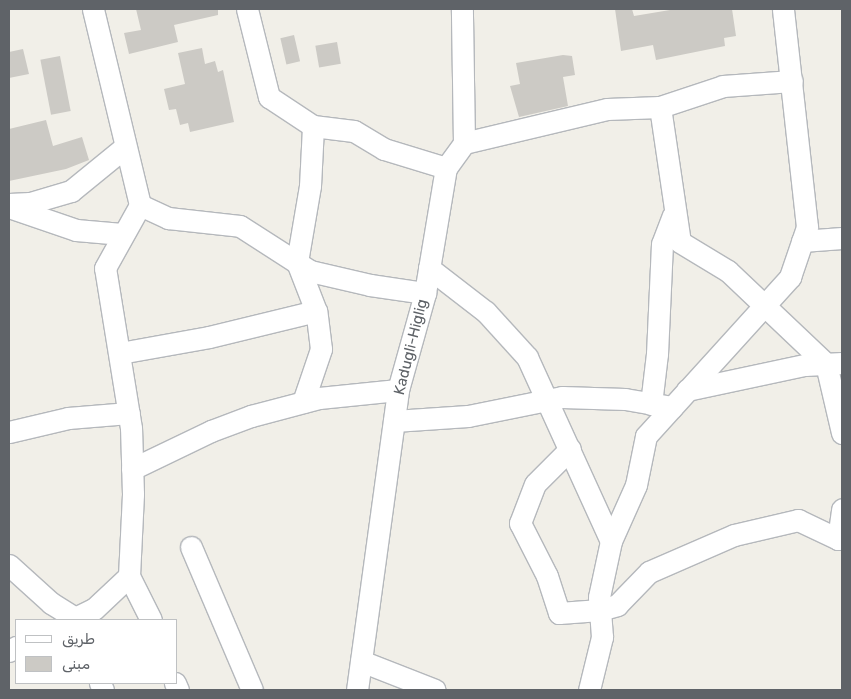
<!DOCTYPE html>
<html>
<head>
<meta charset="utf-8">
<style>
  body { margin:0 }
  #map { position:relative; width:851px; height:699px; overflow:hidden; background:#f1efe8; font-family:Rubik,"Noto Naskh Arabic",sans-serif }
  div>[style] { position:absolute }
  .building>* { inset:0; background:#cccac5; transform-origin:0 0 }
  .roads { filter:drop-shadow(1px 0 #b5b8bc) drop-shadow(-1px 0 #b5b8bc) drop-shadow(0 1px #b5b8bc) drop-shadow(0 -1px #b5b8bc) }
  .minor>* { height:21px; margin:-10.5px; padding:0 10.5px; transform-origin:10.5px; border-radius:10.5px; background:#fff }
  span { translate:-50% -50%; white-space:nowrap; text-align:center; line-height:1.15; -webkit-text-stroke:4px #fff; paint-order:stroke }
  .street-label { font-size:15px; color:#5f6368 }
  .frame { position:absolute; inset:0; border:10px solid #5f6368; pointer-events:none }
  .legend { position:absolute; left:15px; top:619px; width:162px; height:65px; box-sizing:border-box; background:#fff; border:1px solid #bfc1c3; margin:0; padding:6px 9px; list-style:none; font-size:15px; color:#5f6368 }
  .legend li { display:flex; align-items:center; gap:10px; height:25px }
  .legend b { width:25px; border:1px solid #bfc1c3 }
</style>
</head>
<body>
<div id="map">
  <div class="building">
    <div style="clip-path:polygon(136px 9px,218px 9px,218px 15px,174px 25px,178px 42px,129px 54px,124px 33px,141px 30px)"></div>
    <div style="clip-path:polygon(615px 9px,632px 9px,634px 16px,676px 9px,732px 9px,736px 36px,724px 38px,725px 46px,656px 60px,653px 45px,621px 51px)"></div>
    <div style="left:294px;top:35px;width:27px;height:14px;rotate:77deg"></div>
    <div style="left:337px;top:42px;width:22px;height:22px;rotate:80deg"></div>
    <div style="clip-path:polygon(202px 48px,205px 64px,215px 61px,218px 72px,223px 70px,234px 122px,190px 132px,188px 123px,180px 125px,176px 109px,169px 110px,164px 89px,185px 84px,178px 53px)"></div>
    <div style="clip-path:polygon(23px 49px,29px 74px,9px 78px,9px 52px)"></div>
    <div style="clip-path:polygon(563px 55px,572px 56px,575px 75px,563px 77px,568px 106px,519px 117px,510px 86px,520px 84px,516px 63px)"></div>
    <div style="left:60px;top:56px;width:56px;height:20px;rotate:79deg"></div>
    <div style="clip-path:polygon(46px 120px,53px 146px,82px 137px,89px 160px,66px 169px,9px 181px,9px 129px)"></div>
  </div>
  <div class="roads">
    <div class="minor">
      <div style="left:247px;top:9px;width:91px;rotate:76deg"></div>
      <div style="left:269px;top:97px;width:53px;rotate:33.4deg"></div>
      <div style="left:313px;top:126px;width:41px;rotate:7deg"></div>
      <div style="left:354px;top:131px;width:35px;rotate:31deg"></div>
      <div style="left:384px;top:149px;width:65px;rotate:17deg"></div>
      <div style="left:660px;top:107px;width:136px;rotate:81.6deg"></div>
      <div style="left:680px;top:242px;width:56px;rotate:31.1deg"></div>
      <div style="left:728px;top:271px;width:135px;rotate:43.5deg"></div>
      <div style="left:826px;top:364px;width:71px;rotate:76.9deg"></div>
      <div style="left:464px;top:143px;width:147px;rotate:-13.4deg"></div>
      <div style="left:607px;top:109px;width:53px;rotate:-2.2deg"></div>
      <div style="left:660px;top:107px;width:66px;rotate:-18.4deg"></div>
      <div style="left:723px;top:86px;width:69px;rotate:-4.1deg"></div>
      <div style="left:9px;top:204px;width:21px;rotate:-3deg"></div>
      <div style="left:30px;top:203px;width:43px;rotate:-16.3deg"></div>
      <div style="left:71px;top:191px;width:70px;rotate:-39.2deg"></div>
      <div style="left:140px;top:205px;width:31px;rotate:25deg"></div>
      <div style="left:168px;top:218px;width:72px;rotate:6.3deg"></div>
      <div style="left:240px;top:226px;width:83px;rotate:32.7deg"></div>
      <div style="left:310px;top:271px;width:62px;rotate:13.1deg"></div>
      <div style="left:370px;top:285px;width:56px;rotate:8.3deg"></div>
      <div style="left:9px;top:207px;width:71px;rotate:18.9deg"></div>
      <div style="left:76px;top:230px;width:46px;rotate:5deg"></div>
      <div style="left:802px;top:241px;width:40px;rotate:-4.3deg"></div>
      <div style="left:429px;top:268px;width:72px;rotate:37.7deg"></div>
      <div style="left:486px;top:312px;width:61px;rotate:47.7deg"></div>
      <div style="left:527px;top:357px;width:202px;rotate:65.5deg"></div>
      <div style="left:120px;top:353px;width:90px;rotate:-10.2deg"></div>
      <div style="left:209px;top:337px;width:110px;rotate:-13.7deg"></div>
      <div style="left:687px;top:390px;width:121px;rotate:-12deg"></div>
      <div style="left:805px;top:365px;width:37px;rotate:-3deg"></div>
      <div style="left:303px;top:402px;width:56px;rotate:-71.2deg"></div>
      <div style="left:321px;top:349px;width:38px;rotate:-97deg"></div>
      <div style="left:316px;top:311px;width:53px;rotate:-111.2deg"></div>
      <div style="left:297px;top:262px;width:77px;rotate:-80.3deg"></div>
      <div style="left:310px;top:186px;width:60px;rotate:-87.1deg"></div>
      <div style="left:651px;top:404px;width:50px;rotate:-83.2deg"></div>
      <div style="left:657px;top:354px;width:110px;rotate:-87.4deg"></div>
      <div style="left:662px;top:244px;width:31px;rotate:-69deg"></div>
      <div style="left:394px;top:421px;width:74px;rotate:-3.9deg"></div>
      <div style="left:468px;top:416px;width:96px;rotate:-11.4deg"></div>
      <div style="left:562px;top:397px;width:63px;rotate:1.8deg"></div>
      <div style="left:625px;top:399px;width:48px;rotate:9.7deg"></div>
      <div style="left:9px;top:432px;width:61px;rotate:-13.3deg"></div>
      <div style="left:68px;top:418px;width:61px;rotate:-4.7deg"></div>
      <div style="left:570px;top:449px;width:49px;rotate:135deg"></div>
      <div style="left:535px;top:484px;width:42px;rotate:111deg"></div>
      <div style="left:520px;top:523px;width:59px;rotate:63deg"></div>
      <div style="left:547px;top:576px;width:39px;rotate:72deg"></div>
      <div style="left:559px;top:613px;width:41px;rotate:-4.2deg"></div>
      <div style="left:600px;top:610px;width:18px;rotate:-16deg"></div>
      <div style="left:617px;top:605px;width:46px;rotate:-45.9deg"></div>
      <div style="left:649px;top:572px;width:93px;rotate:-23.5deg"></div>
      <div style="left:734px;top:535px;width:66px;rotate:-13.2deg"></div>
      <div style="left:798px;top:520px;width:44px;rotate:25.4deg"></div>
      <div style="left:838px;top:539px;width:4px;rotate:-27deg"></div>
      <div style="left:132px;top:469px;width:88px;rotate:-25.7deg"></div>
      <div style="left:211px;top:431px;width:43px;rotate:-20.6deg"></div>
      <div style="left:251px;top:416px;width:70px;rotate:-14.8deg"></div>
      <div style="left:319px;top:398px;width:79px;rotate:-5.8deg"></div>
      <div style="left:838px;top:539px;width:30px;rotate:-82deg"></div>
      <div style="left:191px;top:547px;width:155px;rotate:66.9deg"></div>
      <div style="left:9px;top:565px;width:57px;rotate:42.1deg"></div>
      <div style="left:51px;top:603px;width:32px;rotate:32deg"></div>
      <div style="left:129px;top:576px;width:49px;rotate:63.4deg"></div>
      <div style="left:71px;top:620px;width:25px;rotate:-26deg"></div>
      <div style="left:94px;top:609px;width:48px;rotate:-43.3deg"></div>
      <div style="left:129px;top:576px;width:82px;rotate:-87.2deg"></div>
      <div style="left:133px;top:494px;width:66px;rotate:-91.7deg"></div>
      <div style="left:131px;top:428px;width:162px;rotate:-99.2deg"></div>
      <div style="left:105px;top:268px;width:72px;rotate:-60.9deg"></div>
      <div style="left:140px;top:205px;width:202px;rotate:-103.5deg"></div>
      <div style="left:9px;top:651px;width:8px;rotate:-30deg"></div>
      <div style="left:361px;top:661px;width:79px;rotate:21.4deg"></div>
      <div style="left:100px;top:683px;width:8px;rotate:67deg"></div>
      <div style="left:175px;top:683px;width:8px;rotate:67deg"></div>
      <div style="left:357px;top:690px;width:303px;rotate:-82.2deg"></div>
      <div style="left:398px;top:390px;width:101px;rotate:-74.4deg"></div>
      <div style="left:425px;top:293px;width:127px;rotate:-80.5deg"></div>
      <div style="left:446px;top:168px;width:31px;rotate:-54deg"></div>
      <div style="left:464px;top:143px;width:134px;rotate:-90.9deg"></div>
      <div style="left:589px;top:690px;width:55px;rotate:-76.2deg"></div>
      <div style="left:602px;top:637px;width:40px;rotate:-94.3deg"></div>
      <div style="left:599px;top:597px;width:57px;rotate:-77.9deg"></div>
      <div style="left:611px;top:541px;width:61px;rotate:-65.9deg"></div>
      <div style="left:636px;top:485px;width:50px;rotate:-78.5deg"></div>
      <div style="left:646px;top:436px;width:215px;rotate:-47.8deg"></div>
      <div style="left:790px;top:277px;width:53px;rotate:-71.2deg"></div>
      <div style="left:807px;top:227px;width:219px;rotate:-96.3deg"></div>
    </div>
  </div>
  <div class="street-label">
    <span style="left:411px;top:347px;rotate:-76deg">Kadugli-Higlig</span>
  </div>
  <div class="frame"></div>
  <ul class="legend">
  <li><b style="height:6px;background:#fff"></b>طريق</li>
  <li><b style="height:14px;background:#cccac5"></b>مبنى</li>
  </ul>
</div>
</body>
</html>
